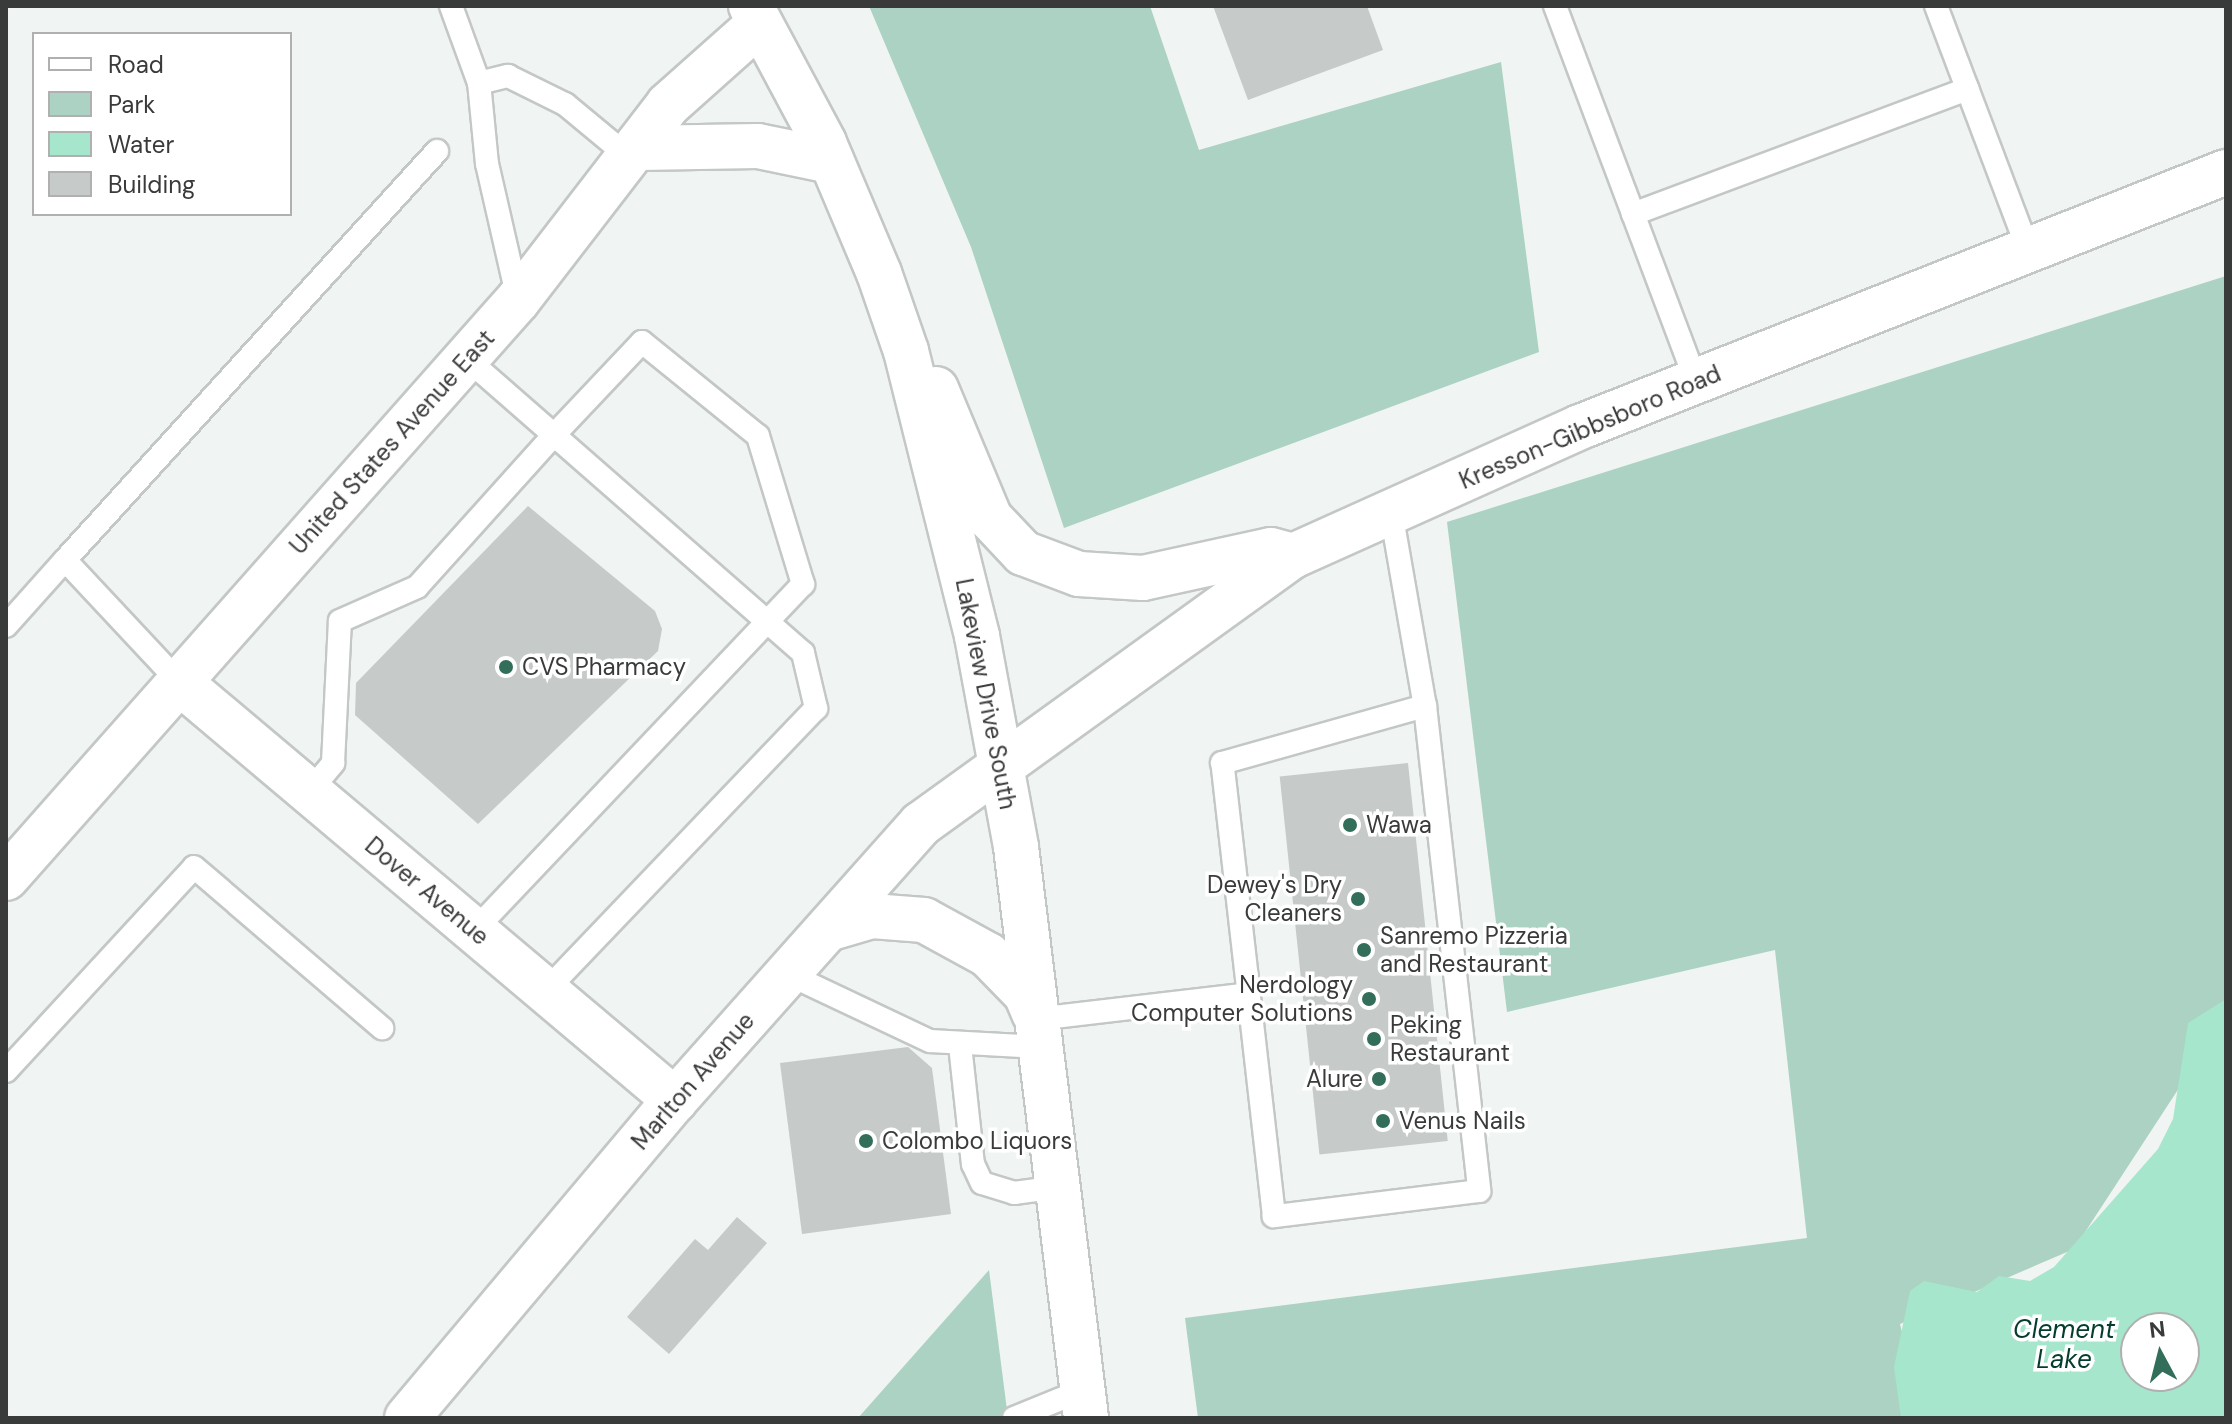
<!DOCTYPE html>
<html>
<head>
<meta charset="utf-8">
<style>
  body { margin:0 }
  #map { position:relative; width:2232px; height:1424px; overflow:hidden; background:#f0f4f2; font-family:"DM Sans",sans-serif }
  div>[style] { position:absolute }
  .green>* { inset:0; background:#abd2c2 }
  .water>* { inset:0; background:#a5e6cc }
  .building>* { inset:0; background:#c6cac8; transform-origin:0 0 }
  .roads { filter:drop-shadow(2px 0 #c3c7c5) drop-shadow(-2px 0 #c3c7c5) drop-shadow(0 2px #c3c7c5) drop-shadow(0 -2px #c3c7c5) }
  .lane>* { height:22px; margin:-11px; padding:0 11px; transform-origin:11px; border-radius:11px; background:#fff }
  .street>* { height:44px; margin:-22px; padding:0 22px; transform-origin:22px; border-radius:22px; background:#fff }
  .secondary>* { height:44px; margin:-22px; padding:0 22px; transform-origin:22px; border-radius:22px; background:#fff }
  .primary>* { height:44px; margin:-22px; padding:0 22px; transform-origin:22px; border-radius:22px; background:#fff }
  .dots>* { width:22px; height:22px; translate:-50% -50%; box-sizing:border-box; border:4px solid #fff; border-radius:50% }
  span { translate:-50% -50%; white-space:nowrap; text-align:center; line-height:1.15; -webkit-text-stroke:7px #fff; paint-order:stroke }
  .street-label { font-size:24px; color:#393a3a }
  .poi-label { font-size:24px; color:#393a3a }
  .left { translate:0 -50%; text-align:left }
  .right { translate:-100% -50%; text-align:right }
  .water-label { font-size:26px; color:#043d2d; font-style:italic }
  .frame { position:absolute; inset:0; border:8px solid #393a3a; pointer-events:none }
  .legend { position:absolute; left:32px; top:32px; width:260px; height:184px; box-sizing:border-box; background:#fff; border:2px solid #b0b0b0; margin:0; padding:10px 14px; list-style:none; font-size:24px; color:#393a3a }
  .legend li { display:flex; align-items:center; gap:16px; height:40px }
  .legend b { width:40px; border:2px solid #b0b0b0 }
  .north { position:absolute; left:2120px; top:1312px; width:80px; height:80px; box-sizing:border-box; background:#fff; border:2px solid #b0b0b0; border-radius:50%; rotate:353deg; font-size:22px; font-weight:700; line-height:32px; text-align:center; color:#393a3a }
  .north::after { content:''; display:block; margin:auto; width:28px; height:36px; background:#326e59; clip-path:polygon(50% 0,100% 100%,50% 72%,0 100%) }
</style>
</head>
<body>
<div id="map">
  <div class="green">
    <div style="clip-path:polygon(869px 6px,1150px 6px,1199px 150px,1501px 62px,1539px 352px,1064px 528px,971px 247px)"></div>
    <div style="clip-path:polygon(2226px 276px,2226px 1016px,2074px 1249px,1900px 1324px,1923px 1418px,1198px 1418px,1185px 1318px,1807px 1238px,1775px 950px,1507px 1012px,1447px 522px)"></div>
    <div style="clip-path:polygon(989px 1270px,1008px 1418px,858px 1418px)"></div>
  </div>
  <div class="water">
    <div style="clip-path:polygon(evenodd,2226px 999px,2226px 1418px,1901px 1418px,1894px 1367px,1910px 1291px,1924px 1281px,1977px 1292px,1999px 1276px,2030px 1281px,2054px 1267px,2158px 1149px,2173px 1119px,2188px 1023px,2226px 999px,2136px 1328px,2184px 1328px,2184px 1376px,2136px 1376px,2136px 1328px)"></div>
  </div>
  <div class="building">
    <div style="clip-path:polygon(1213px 6px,1367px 6px,1383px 50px,1248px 100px)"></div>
    <div style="clip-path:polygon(528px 506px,655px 611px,662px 629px,658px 651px,478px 824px,355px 715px,356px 683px)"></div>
    <div style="left:1408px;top:763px;width:380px;height:129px;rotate:84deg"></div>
    <div style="clip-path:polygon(908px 1047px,932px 1068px,951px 1214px,802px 1234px,780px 1063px)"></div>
    <div style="clip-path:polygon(737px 1217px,767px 1243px,669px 1354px,627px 1317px,695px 1239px,708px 1250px)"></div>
  </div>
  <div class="roads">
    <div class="lane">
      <div style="left:451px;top:6px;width:82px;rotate:70deg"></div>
      <div style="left:1555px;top:6px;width:401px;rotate:69.4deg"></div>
      <div style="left:1936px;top:6px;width:261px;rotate:69.3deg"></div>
      <div style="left:1633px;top:214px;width:357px;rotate:-20.5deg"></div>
      <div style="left:518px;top:299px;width:139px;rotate:-102.9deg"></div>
      <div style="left:487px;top:164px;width:81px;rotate:-95.6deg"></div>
      <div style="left:479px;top:83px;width:30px;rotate:-14deg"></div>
      <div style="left:508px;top:76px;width:64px;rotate:26.2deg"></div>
      <div style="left:565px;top:104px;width:85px;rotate:39.7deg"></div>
      <div style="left:466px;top:358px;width:117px;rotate:41.2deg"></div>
      <div style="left:554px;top:435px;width:128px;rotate:-46.6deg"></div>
      <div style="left:642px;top:342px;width:149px;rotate:39deg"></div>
      <div style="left:758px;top:436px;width:155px;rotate:73.1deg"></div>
      <div style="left:803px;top:584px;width:478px;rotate:133.5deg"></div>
      <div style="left:1391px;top:512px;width:197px;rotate:80.1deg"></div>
      <div style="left:1425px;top:706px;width:488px;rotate:83.6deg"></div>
      <div style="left:1479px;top:1191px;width:207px;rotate:173deg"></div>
      <div style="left:1274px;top:1216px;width:456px;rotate:-96.5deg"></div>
      <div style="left:1222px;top:763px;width:211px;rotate:-15.7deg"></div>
      <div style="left:65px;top:560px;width:553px;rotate:-47.71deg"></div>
      <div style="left:6px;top:626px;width:89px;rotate:-48.2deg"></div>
      <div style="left:65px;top:560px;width:167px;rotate:46.9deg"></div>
      <div style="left:309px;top:792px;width:38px;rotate:-50deg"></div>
      <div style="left:333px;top:763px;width:142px;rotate:-87.2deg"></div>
      <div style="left:340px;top:621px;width:84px;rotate:-23.8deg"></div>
      <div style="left:417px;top:587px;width:205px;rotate:-48deg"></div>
      <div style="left:554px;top:435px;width:331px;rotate:41.2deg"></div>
      <div style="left:803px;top:653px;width:57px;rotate:76.7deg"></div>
      <div style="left:816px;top:708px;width:391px;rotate:133.7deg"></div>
      <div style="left:788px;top:974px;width:157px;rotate:25.3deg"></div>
      <div style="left:930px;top:1041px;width:110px;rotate:3.1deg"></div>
      <div style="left:1037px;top:1019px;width:213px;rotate:-6.7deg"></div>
      <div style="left:960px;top:1045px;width:120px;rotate:83.8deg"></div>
      <div style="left:973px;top:1164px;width:21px;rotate:65deg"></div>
      <div style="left:982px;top:1183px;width:34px;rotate:17deg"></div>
      <div style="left:1014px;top:1193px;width:44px;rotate:-7.8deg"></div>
      <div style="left:6px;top:1071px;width:277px;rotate:-47.3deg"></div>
      <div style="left:194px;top:867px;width:248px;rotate:40.6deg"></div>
      <div style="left:1014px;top:1418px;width:74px;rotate:-22.1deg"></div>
    </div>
    <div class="street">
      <div style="left:179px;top:682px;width:649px;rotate:40.12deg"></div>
    </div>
    <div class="secondary">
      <div style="left:639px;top:148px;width:119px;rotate:-1deg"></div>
      <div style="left:758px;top:146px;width:75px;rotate:11.6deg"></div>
      <div style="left:6px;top:878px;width:772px;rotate:-48.47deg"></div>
      <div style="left:518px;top:300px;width:246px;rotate:-52.4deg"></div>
      <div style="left:668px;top:105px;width:122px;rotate:-41.7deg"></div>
      <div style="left:407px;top:1418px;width:416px;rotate:-49.9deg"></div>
      <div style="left:675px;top:1100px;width:370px;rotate:-48.3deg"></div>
      <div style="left:921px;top:824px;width:458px;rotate:-35.8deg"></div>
      <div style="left:1293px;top:556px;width:315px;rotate:-24.2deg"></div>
      <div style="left:1580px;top:427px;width:695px;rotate:-21.54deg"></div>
    </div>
    <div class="primary">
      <div style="left:751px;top:6px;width:155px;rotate:61.9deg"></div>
      <div style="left:824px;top:143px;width:141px;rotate:67.1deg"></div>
      <div style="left:879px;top:273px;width:83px;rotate:70.9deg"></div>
      <div style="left:906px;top:351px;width:294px;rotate:76deg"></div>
      <div style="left:977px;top:636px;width:215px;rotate:79.5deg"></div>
      <div style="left:1016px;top:847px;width:575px;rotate:83.01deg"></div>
      <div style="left:936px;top:389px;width:140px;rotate:67.3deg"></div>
      <div style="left:990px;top:518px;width:48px;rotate:46.7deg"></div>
      <div style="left:1023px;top:553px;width:60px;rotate:20.6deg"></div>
      <div style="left:1079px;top:574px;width:64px;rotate:3.6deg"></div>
      <div style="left:1143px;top:578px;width:131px;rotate:-12.3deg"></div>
      <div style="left:1271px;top:550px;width:23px;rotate:15deg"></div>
      <div style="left:828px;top:929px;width:46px;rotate:-16.5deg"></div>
      <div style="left:872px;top:916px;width:52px;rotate:4.4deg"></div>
      <div style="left:924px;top:920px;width:73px;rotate:28.7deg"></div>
      <div style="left:988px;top:955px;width:54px;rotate:45.7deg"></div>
      <div style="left:1026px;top:994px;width:21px;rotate:67deg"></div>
    </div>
  </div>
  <div class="dots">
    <div style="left:506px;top:667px;background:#326e59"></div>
    <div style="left:1350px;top:825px;background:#326e59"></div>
    <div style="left:1358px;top:899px;background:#326e59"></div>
    <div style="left:1364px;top:950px;background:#326e59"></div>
    <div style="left:1369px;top:999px;background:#326e59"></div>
    <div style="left:1374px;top:1039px;background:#326e59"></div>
    <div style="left:1379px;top:1079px;background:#326e59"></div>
    <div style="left:1383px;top:1121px;background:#326e59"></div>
    <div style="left:866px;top:1141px;background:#326e59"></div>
  </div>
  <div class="street-label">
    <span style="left:1590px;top:427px;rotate:-23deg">Kresson-Gibbsboro Road</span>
    <span style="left:392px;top:442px;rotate:-48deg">United States Avenue East</span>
    <span style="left:986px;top:694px;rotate:79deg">Lakeview Drive South</span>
    <span style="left:427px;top:891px;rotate:40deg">Dover Avenue</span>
    <span style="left:693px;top:1081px;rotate:-49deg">Marlton Avenue</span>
  </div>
  <div class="poi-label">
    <span class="left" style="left:522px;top:667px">CVS Pharmacy</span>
    <span class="left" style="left:1366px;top:825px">Wawa</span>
    <span class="right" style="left:1342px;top:899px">Dewey's Dry<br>Cleaners</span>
    <span class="left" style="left:1380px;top:950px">Sanremo Pizzeria<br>and Restaurant</span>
    <span class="right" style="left:1353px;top:999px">Nerdology<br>Computer Solutions</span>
    <span class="left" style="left:1390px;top:1039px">Peking<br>Restaurant</span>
    <span class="right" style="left:1363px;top:1079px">Alure</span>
    <span class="left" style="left:1399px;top:1121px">Venus Nails</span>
    <span class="left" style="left:882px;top:1141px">Colombo Liquors</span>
  </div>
  <div class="water-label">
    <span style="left:2064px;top:1345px">Clement<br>Lake</span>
  </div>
  <div class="frame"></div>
  <ul class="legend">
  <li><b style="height:10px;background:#fff"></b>Road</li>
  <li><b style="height:22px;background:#abd2c2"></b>Park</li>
  <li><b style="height:22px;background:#a5e6cc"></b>Water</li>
  <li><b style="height:22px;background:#c6cac8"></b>Building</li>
  </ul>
  <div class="north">N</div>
</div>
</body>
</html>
